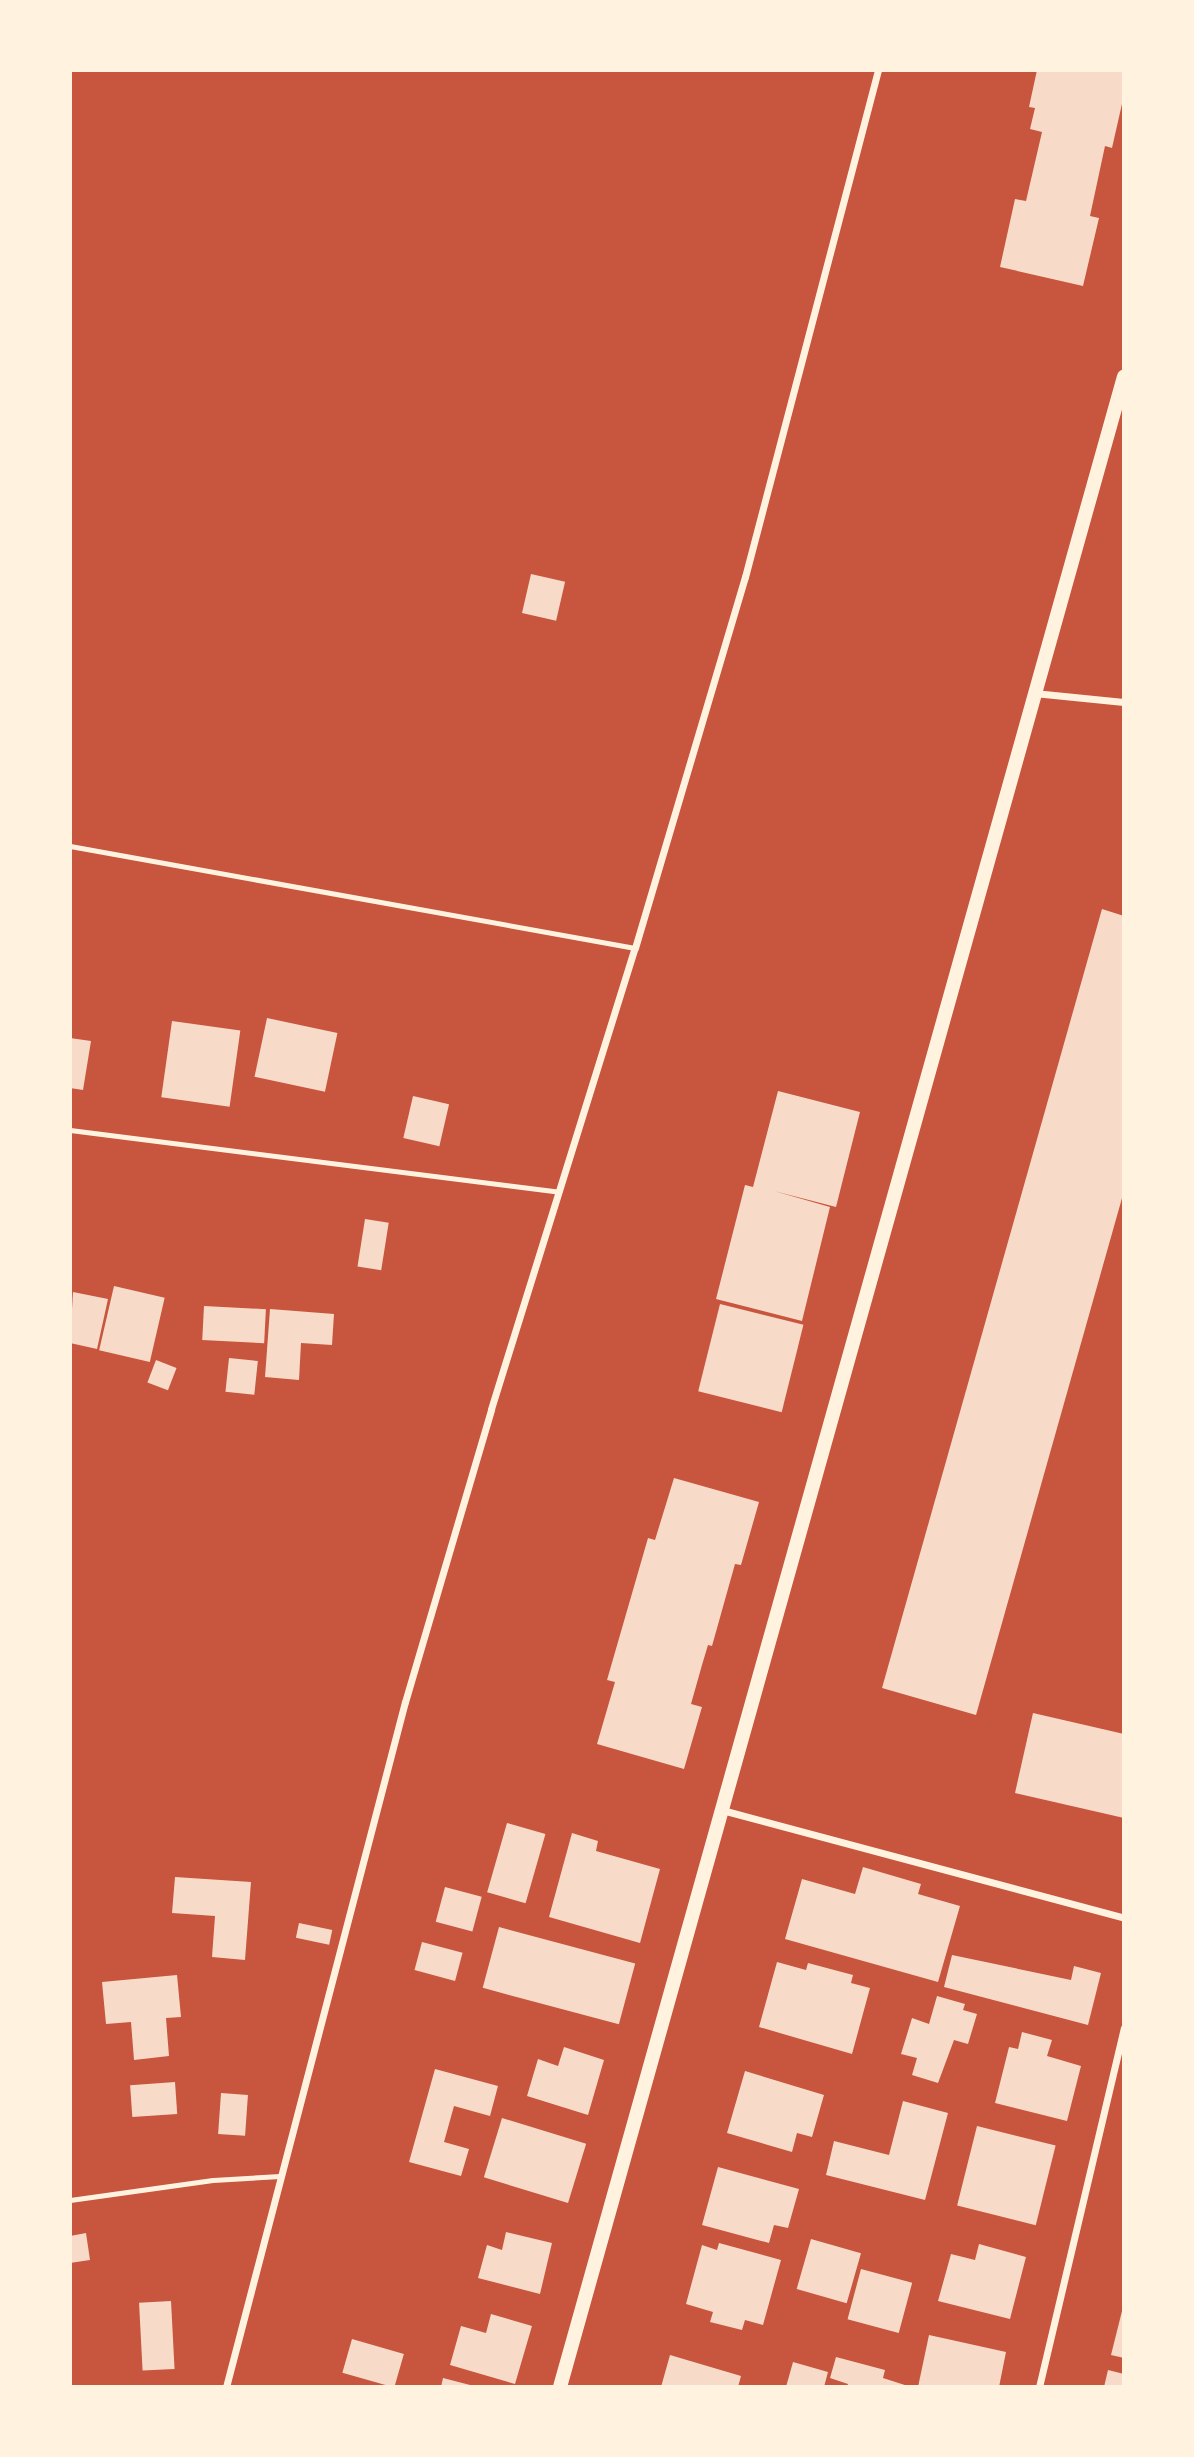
<!DOCTYPE html>
<html>
<head>
<meta charset="utf-8">
<style>
  body { margin:0 }
  #map { position:relative; width:1194px; height:2457px; overflow:hidden; background:#c8553d; font-family:"Open Sans",sans-serif }
  div>[style] { position:absolute }
  .building>* { inset:0; background:#f7dbc8; transform-origin:0 0 }
  .service>* { height:5px; margin:-2.5px; padding:0 2.5px; transform-origin:2.5px; border-radius:2.5px; background:#fff3e0 }
  .minor>* { height:7px; margin:-3.5px; padding:0 3.5px; transform-origin:3.5px; border-radius:3.5px; background:#fff3e0 }
  .secondary>* { height:14px; margin:-7px; padding:0 7px; transform-origin:7px; border-radius:7px; background:#fff3e0 }
  span { translate:-50% -50%; white-space:nowrap; text-align:center; line-height:1.15; -webkit-text-stroke:5px #fff3e0; paint-order:stroke }
  .frame { position:absolute; inset:0; border:72px solid #fff3e0; pointer-events:none }
</style>
</head>
<body>
<div id="map">
  <div class="building">
    <div style="clip-path:polygon(1037px 70px,1124px 70px,1124px 95px,1112px 148px,1105px 146px,1090px 216px,1099px 218px,1083px 286px,1000px 267px,1015px 199px,1026px 201px,1042px 132px,1030px 129px,1035px 108px,1029px 107px)"></div>
    <div style="left:531px;top:574px;width:35px;height:40px;rotate:13deg"></div>
    <div style="clip-path:polygon(1102px 909px,1124px 916px,1124px 1191px,976px 1715px,882px 1688px)"></div>
    <div style="left:267px;top:1018px;width:72px;height:60px;rotate:12deg"></div>
    <div style="left:172px;top:1021px;width:69px;height:77px;rotate:8deg"></div>
    <div style="clip-path:polygon(70px 1038px,91px 1041px,83px 1090px,70px 1088px)"></div>
    <div style="clip-path:polygon(778px 1091px,860px 1112px,836px 1207px,774px 1191px,830px 1207px,802px 1321px,716px 1299px,745px 1185px,753px 1187px)"></div>
    <div style="left:413px;top:1096px;width:37px;height:43px;rotate:13deg"></div>
    <div style="left:365px;top:1219px;width:24px;height:48px;rotate:9deg"></div>
    <div style="left:114px;top:1286px;width:52px;height:66px;rotate:13deg"></div>
    <div style="clip-path:polygon(73px 1292px,108px 1299px,97px 1349px,70px 1343px)"></div>
    <div style="left:720px;top:1304px;width:86px;height:90px;rotate:14deg"></div>
    <div style="left:204px;top:1306px;width:62px;height:34px;rotate:3deg"></div>
    <div style="clip-path:polygon(270px 1309px,334px 1314px,332px 1345px,301px 1343px,299px 1380px,265px 1377px)"></div>
    <div style="left:229px;top:1358px;width:29px;height:34px;rotate:6deg"></div>
    <div style="left:156px;top:1360px;width:22px;height:24px;rotate:21deg"></div>
    <div style="clip-path:polygon(674px 1478px,759px 1502px,741px 1565px,735px 1564px,712px 1646px,708px 1645px,702px 1665px,691px 1704px,702px 1707px,684px 1769px,597px 1744px,615px 1682px,607px 1680px,648px 1538px,655px 1540px)"></div>
    <div style="clip-path:polygon(1033px 1713px,1124px 1734px,1124px 1818px,1015px 1793px)"></div>
    <div style="left:507px;top:1823px;width:40px;height:72px;rotate:16deg"></div>
    <div style="clip-path:polygon(572px 1833px,598px 1841px,596px 1851px,660px 1869px,640px 1943px,549px 1917px)"></div>
    <div style="clip-path:polygon(863px 1867px,921px 1884px,918px 1894px,960px 1906px,938px 1982px,785px 1939px,802px 1879px,855px 1894px)"></div>
    <div style="clip-path:polygon(175px 1877px,251px 1882px,245px 1960px,212px 1957px,215px 1916px,172px 1913px)"></div>
    <div style="left:445px;top:1887px;width:38px;height:36px;rotate:15deg"></div>
    <div style="left:299px;top:1923px;width:34px;height:15px;rotate:12deg"></div>
    <div style="left:499px;top:1927px;width:141px;height:63px;rotate:15deg"></div>
    <div style="left:422px;top:1942px;width:42px;height:29px;rotate:15deg"></div>
    <div style="clip-path:polygon(952px 1955px,1071px 1980px,1074px 1966px,1101px 1973px,1088px 2025px,944px 1987px)"></div>
    <div style="clip-path:polygon(777px 1962px,806px 1970px,808px 1963px,853px 1975px,851px 1983px,870px 1988px,852px 2054px,759px 2027px)"></div>
    <div style="clip-path:polygon(177px 1975px,181px 2017px,166px 2018px,169px 2056px,134px 2060px,131px 2022px,106px 2024px,102px 1982px)"></div>
    <div style="clip-path:polygon(937px 1996px,965px 2004px,963px 2010px,977px 2014px,968px 2044px,954px 2040px,938px 2083px,912px 2075px,917px 2058px,901px 2054px,912px 2018px,929px 2024px)"></div>
    <div style="clip-path:polygon(1022px 2032px,1052px 2040px,1047px 2056px,1081px 2066px,1067px 2121px,995px 2103px,1009px 2047px,1018px 2049px)"></div>
    <div style="clip-path:polygon(564px 2047px,604px 2060px,588px 2115px,527px 2096px,538px 2059px,558px 2066px)"></div>
    <div style="clip-path:polygon(435px 2069px,498px 2086px,490px 2116px,454px 2106px,444px 2142px,469px 2149px,461px 2176px,409px 2162px)"></div>
    <div style="clip-path:polygon(745px 2071px,824px 2095px,812px 2137px,797px 2133px,792px 2152px,727px 2133px)"></div>
    <div style="left:175px;top:2082px;width:32px;height:45px;rotate:86deg"></div>
    <div style="left:221px;top:2093px;width:27px;height:41px;rotate:4deg"></div>
    <div style="clip-path:polygon(903px 2101px,948px 2113px,925px 2200px,826px 2175px,834px 2141px,889px 2155px)"></div>
    <div style="left:502px;top:2118px;width:88px;height:62px;rotate:17deg"></div>
    <div style="left:977px;top:2126px;width:81px;height:82px;rotate:14deg"></div>
    <div style="clip-path:polygon(718px 2167px,799px 2189px,788px 2228px,774px 2225px,769px 2243px,702px 2225px)"></div>
    <div style="clip-path:polygon(506px 2232px,552px 2243px,540px 2294px,478px 2278px,487px 2245px,502px 2250px)"></div>
    <div style="clip-path:polygon(86px 2233px,90px 2260px,70px 2263px,70px 2236px)"></div>
    <div style="left:811px;top:2239px;width:52px;height:52px;rotate:16deg"></div>
    <div style="clip-path:polygon(719px 2243px,781px 2260px,763px 2325px,745px 2320px,742px 2330px,710px 2322px,713px 2312px,686px 2304px,702px 2245px,717px 2250px)"></div>
    <div style="clip-path:polygon(979px 2244px,1026px 2257px,1010px 2319px,938px 2301px,951px 2254px,975px 2260px)"></div>
    <div style="left:861px;top:2269px;width:53px;height:52px;rotate:15deg"></div>
    <div style="left:171px;top:2301px;width:68px;height:32px;rotate:87deg"></div>
    <div style="clip-path:polygon(1123px 2307px,1124px 2307px,1124px 2358px,1111px 2355px)"></div>
    <div style="clip-path:polygon(491px 2314px,532px 2326px,515px 2384px,450px 2365px,461px 2326px,486px 2333px)"></div>
    <div style="clip-path:polygon(929px 2335px,1006px 2352px,999px 2387px,918px 2387px)"></div>
    <div style="left:352px;top:2339px;width:54px;height:35px;rotate:16deg"></div>
    <div style="clip-path:polygon(670px 2355px,741px 2376px,738px 2387px,661px 2387px)"></div>
    <div style="clip-path:polygon(836px 2357px,885px 2370px,883px 2378px,911px 2387px,847px 2387px,848px 2384px,830px 2378px)"></div>
    <div style="clip-path:polygon(793px 2362px,828px 2372px,824px 2387px,786px 2387px)"></div>
    <div style="clip-path:polygon(1108px 2370px,1124px 2374px,1124px 2387px,1104px 2387px)"></div>
    <div style="clip-path:polygon(443px 2378px,474px 2386px,474px 2387px,441px 2387px)"></div>
  </div>
  <div class="service">
    <div style="left:70px;top:846px;width:574px;rotate:10.23deg"></div>
    <div style="left:70px;top:1130px;width:493px;rotate:7.2deg"></div>
    <div style="left:70px;top:2200px;width:144px;rotate:-8deg"></div>
    <div style="left:213px;top:2180px;width:67px;rotate:-3.4deg"></div>
  </div>
  <div class="minor">
    <div style="left:1034px;top:693px;width:90px;rotate:5.7deg"></div>
    <div style="left:722px;top:1810px;width:416px;rotate:15deg"></div>
    <div style="left:226px;top:2387px;width:708px;rotate:-75.36deg"></div>
    <div style="left:405px;top:1702px;width:305px;rotate:-73.6deg"></div>
    <div style="left:491px;top:1409px;width:483px;rotate:-72.7deg"></div>
    <div style="left:635px;top:948px;width:387px;rotate:-73.5deg"></div>
    <div style="left:745px;top:577px;width:524px;rotate:-75.3deg"></div>
    <div style="left:1039px;top:2387px;width:369px;rotate:-76.7deg"></div>
  </div>
  <div class="secondary">
    <div style="left:560px;top:2387px;width:2088px;rotate:-74.33deg"></div>
  </div>
  <div class="frame"></div>
</div>
</body>
</html>
